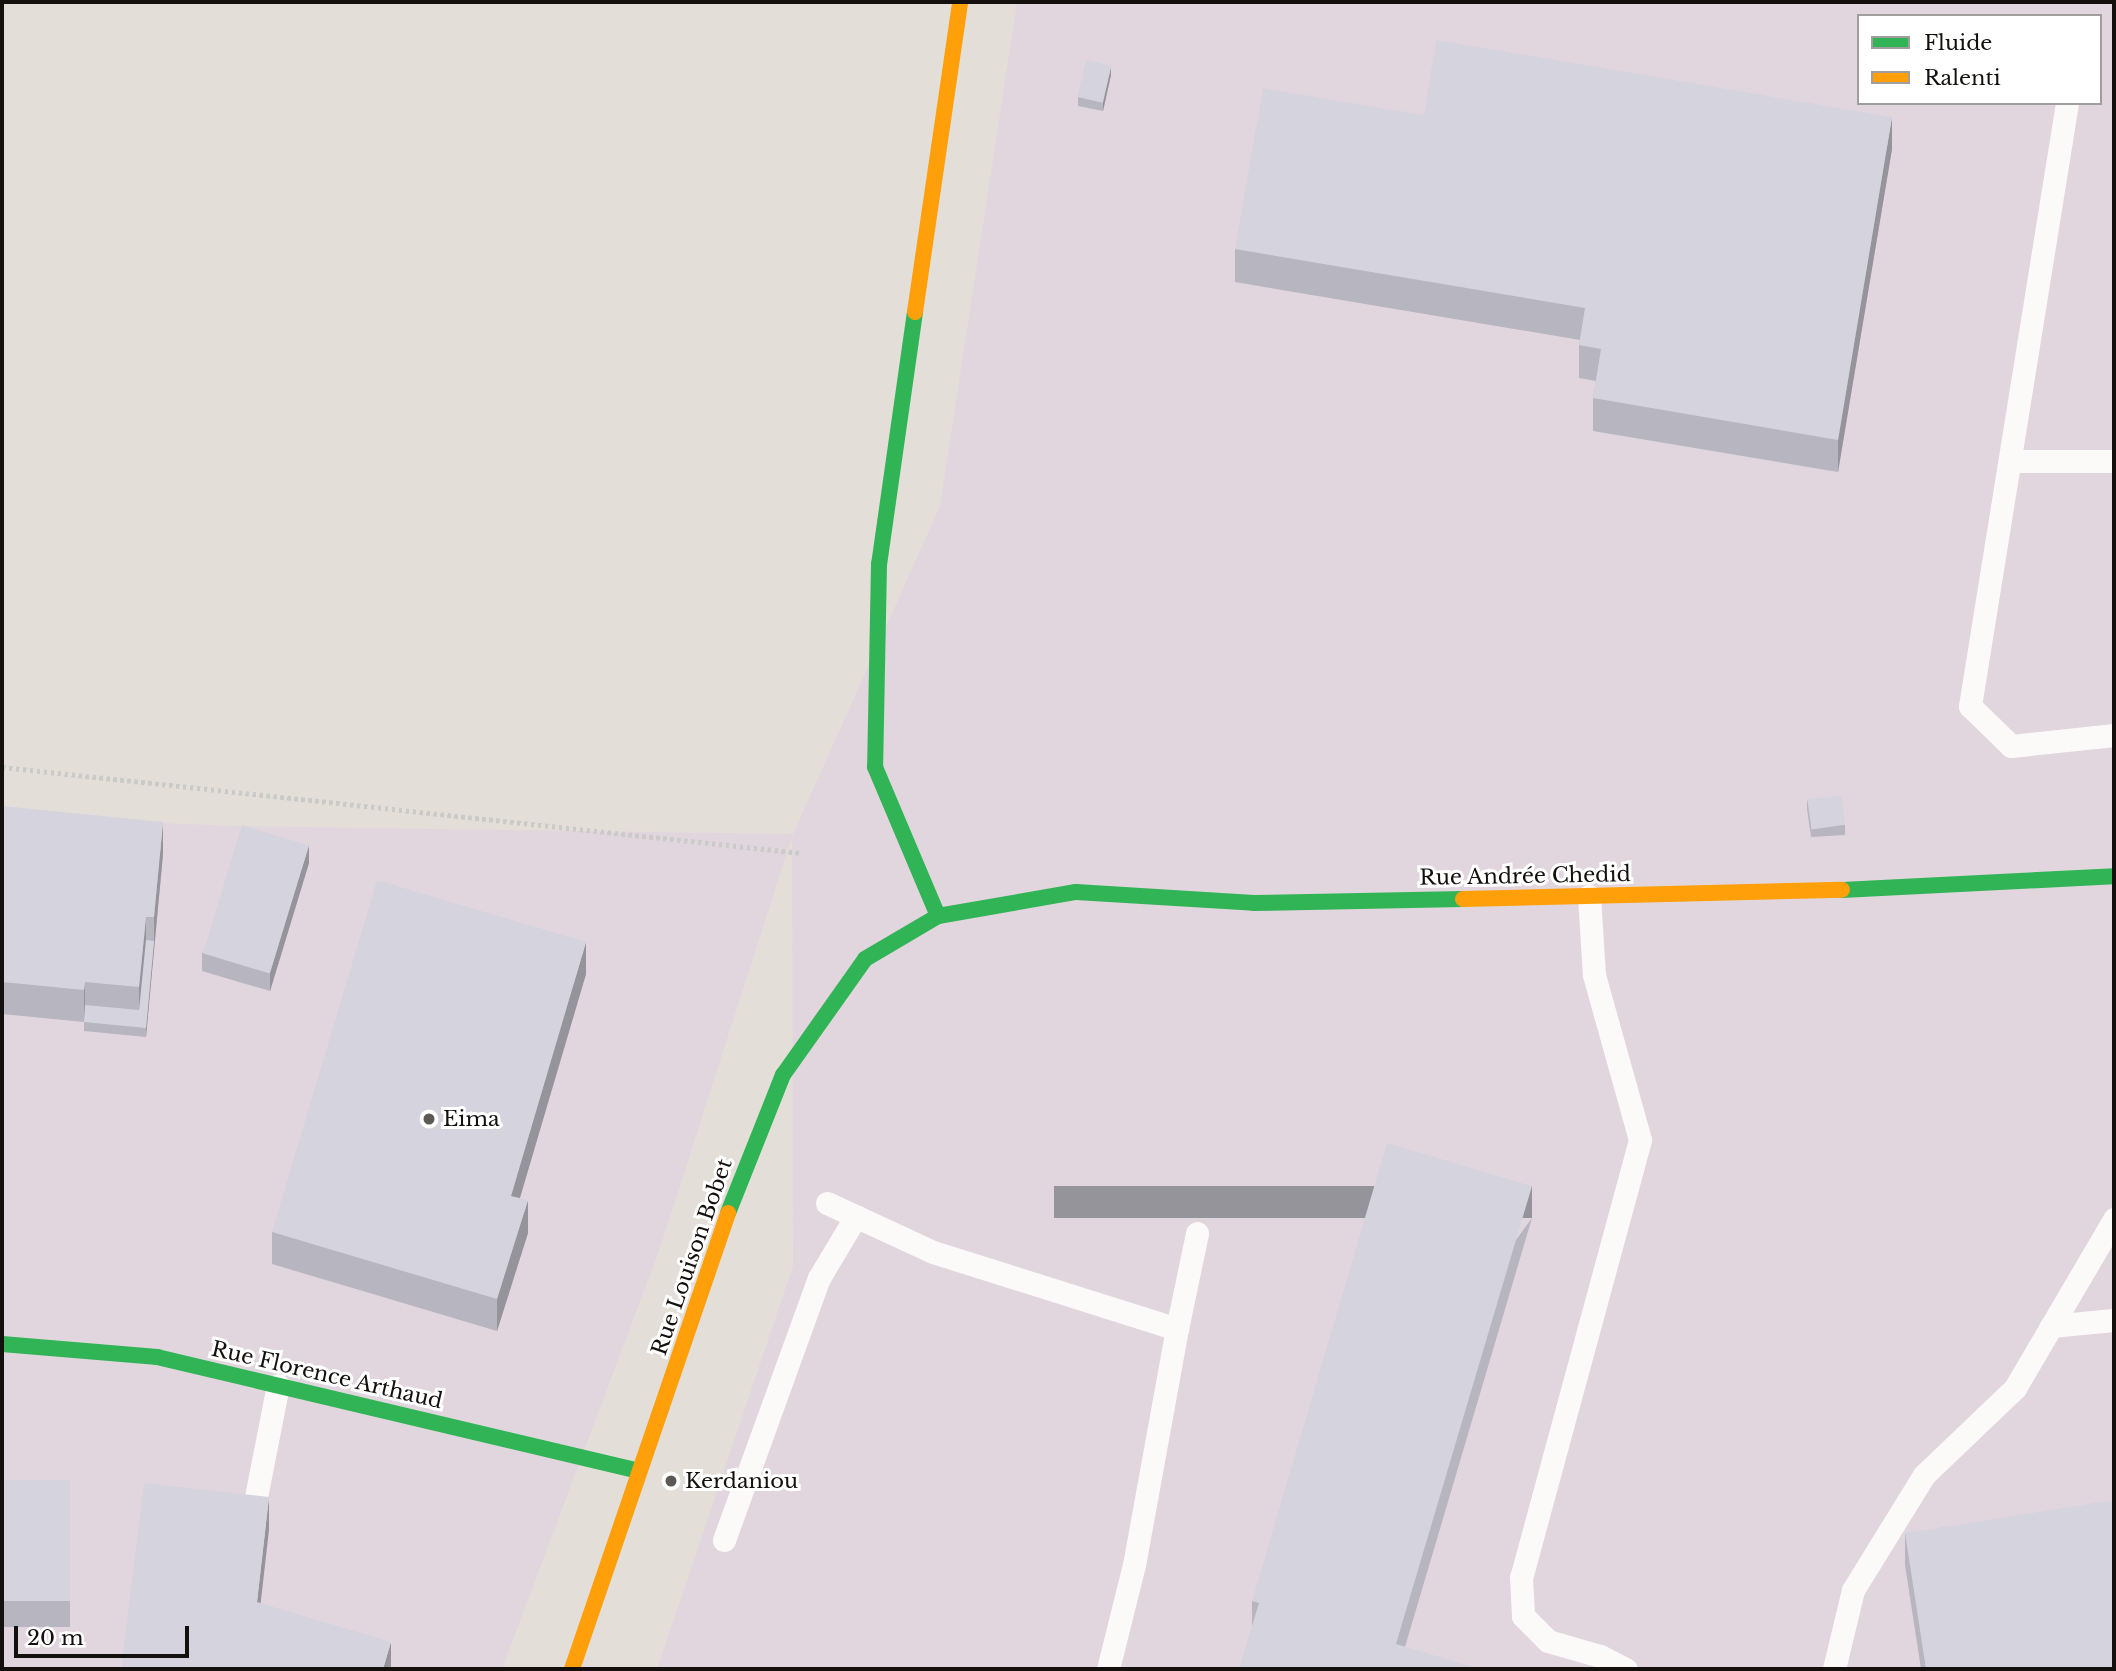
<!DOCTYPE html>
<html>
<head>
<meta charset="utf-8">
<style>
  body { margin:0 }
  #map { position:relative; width:2116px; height:1671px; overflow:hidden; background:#e4ded9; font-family:"Libre Baskerville",serif }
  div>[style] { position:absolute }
  .industrial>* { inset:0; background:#e2d6de }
  .path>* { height:4.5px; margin-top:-2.25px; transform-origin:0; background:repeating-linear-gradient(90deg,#cacac8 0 3.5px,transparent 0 7px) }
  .lane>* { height:23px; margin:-11.5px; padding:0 11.5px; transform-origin:11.5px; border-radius:11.5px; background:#fbfaf9 }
  .fast>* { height:16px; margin:-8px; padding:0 8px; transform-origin:8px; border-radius:8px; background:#30b455 }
  .slow>* { height:16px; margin:-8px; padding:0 8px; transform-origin:8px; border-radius:8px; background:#ff9f0a }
  .wall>* { inset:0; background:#b7b5bf; transform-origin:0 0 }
  .shaded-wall>* { inset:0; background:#95949b; transform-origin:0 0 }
  .building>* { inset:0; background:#d5d3de; transform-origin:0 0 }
  .dots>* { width:19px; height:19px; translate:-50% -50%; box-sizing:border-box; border:4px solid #fff; border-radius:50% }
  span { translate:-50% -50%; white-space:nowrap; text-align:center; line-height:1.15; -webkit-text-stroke:6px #fff; paint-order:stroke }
  .street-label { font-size:21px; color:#13100d }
  .poi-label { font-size:21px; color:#13100d }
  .left { translate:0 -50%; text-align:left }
  .frame { position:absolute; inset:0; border:4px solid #13100d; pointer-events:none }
  .legend { position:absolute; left:1857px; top:14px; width:245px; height:91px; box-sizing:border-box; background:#fff; border:2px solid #a19f9e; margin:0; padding:9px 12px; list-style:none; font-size:21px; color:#13100d }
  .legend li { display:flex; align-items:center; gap:14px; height:35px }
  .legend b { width:35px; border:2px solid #a19f9e }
  .scale { position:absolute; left:14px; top:1626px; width:175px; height:32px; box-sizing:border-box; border:4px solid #13100d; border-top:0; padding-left:9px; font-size:21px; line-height:24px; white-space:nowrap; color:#13100d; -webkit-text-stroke:5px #fff; paint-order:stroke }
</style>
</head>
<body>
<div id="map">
  <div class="industrial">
    <div style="clip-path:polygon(evenodd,1017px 2px,2114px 2px,2114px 1669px,657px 1669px,793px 1266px,792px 837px,659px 1251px,502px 1669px,2px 1669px,2px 817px,240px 826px,793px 834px,940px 506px,1017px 2px,1859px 16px,2100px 16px,2100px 103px,1859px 103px,1859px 16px)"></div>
  </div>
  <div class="path">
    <div style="left:2px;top:767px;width:805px;rotate:6.14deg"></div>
  </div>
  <div class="lane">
    <div style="left:2067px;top:103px;width:611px;rotate:99.14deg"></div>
    <div style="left:1970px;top:706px;width:57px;rotate:44.3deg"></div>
    <div style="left:2011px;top:746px;width:104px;rotate:-6.1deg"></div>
    <div style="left:2010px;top:461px;width:104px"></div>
    <div style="left:1589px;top:896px;width:79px;rotate:86.4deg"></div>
    <div style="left:1594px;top:975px;width:171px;rotate:74.4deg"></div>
    <div style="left:1640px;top:1140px;width:453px;rotate:105.2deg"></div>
    <div style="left:1521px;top:1577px;width:39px;rotate:87deg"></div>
    <div style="left:1523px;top:1616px;width:35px;rotate:45deg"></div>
    <div style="left:1548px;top:1641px;width:54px;rotate:16.1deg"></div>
    <div style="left:1600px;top:1656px;width:29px;rotate:27deg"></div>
    <div style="left:827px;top:1203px;width:117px;rotate:24.8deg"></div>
    <div style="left:933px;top:1252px;width:256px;rotate:17.5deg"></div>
    <div style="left:1177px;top:1329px;width:98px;rotate:-78.2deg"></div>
    <div style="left:2051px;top:1326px;width:63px;rotate:-5.4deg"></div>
    <div style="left:255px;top:1502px;width:119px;rotate:-78.9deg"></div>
    <div style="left:724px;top:1540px;width:279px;rotate:-70.1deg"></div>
    <div style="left:819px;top:1278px;width:72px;rotate:-59.2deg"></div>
    <div style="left:1108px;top:1669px;width:107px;rotate:-76deg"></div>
    <div style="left:1134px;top:1565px;width:240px;rotate:-79.7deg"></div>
    <div style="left:1834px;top:1669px;width:81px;rotate:-76.5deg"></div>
    <div style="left:1853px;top:1590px;width:135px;rotate:-58.3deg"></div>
    <div style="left:1924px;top:1475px;width:126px;rotate:-43.7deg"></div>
    <div style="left:2015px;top:1388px;width:196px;rotate:-59.6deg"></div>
  </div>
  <div class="fast">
    <div style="left:915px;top:312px;width:255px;rotate:98.1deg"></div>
    <div style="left:879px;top:564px;width:203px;rotate:91.1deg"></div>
    <div style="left:875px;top:767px;width:162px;rotate:67.1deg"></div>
    <div style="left:1842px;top:890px;width:272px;rotate:-2.9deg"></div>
    <div style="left:728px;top:1213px;width:149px;rotate:-68.3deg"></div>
    <div style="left:783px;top:1075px;width:142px;rotate:-54.7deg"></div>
    <div style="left:865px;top:959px;width:85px;rotate:-30.5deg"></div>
    <div style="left:938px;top:916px;width:140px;rotate:-9.9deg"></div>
    <div style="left:1076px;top:892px;width:178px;rotate:3.5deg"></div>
    <div style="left:1254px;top:903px;width:209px;rotate:-1.1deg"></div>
    <div style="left:2px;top:1344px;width:156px;rotate:4.8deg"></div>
    <div style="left:157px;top:1357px;width:495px;rotate:13.3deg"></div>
  </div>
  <div class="slow">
    <div style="left:915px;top:312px;width:313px;rotate:-81.7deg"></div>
    <div style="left:1463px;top:899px;width:379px;rotate:-1.4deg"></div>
    <div style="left:572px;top:1669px;width:482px;rotate:-71.1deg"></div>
  </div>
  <div class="wall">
    <div style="clip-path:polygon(1111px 75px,1103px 111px,1078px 106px,1078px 97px)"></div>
    <div style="clip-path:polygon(1424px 115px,1892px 149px,1838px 472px,1593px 431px,1593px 398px,1596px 381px,1579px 378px,1579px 345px,1580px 340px,1235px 282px,1235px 249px)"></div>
    <div style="clip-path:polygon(1807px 800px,1845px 825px,1845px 835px,1811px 837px,1807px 809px)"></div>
    <div style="clip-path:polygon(2px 806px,163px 854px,146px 1037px,84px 1031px,84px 1022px,2px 1014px)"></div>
    <div style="clip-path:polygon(309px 863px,270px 991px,202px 971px,202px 953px)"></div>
    <div style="clip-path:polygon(586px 974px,520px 1198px,528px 1233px,497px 1331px,272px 1264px,272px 1232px)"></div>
    <div style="clip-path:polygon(1532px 1218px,1405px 1647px,1252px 1628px,1252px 1601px)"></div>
    <div style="left:2px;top:1480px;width:68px;height:147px"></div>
    <div style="clip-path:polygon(1905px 1533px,2114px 1669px,1921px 1669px,1905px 1565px)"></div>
  </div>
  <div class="shaded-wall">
    <div style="clip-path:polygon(1111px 66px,1111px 75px,1103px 111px,1103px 102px)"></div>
    <div style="clip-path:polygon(1892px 117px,1892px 149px,1838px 472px,1838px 440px)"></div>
    <div style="clip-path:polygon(163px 822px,163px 854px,154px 950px,154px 917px)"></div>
    <div style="clip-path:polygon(309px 845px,309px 863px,270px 991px,270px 973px)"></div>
    <div style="clip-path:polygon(146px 917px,146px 949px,139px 1019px,139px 987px)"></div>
    <div style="clip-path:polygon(154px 941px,154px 950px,146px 1037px,146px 1028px)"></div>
    <div style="clip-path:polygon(586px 942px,586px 974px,511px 1228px,511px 1196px)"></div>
    <div style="clip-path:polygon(85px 982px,85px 1014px,84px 1022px,84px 990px)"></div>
    <div style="left:1532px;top:1186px;width:32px;height:478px;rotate:90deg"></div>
    <div style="clip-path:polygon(528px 1200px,528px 1233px,497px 1331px,497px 1299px)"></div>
    <div style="clip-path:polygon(269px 1497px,269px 1530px,257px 1635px,257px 1602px)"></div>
    <div style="clip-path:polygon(391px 1642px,391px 1669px,383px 1669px)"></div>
  </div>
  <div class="building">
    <div style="clip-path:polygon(1436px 40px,1892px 117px,1838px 440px,1593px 398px,1601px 349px,1579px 345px,1585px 308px,1235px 249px,1263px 88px,1424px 115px)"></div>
    <div style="left:1086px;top:60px;width:26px;height:38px;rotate:13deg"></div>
    <div style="left:1841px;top:795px;width:30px;height:34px;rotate:82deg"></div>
    <div style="clip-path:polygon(2px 806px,163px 822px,154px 917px,146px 917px,139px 987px,85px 982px,84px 990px,2px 982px)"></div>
    <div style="left:242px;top:825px;width:70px;height:134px;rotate:17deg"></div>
    <div style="clip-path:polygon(377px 880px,586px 942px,511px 1196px,528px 1200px,497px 1299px,272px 1232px)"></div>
    <div style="clip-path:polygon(146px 940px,154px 941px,146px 1028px,84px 1022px,85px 1005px,139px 1010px)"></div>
    <div style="clip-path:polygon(1387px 1143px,1532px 1186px,1396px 1644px,1480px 1669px,1239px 1669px,1259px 1603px,1252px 1601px)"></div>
    <div style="left:2px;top:1480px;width:68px;height:121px"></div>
    <div style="clip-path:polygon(144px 1483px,269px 1497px,257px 1602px,391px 1642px,383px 1669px,121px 1669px)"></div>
    <div style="clip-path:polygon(2114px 1500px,2114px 1669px,1926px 1669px,1905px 1533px)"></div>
  </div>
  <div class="dots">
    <div style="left:429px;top:1119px;background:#5c5854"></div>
    <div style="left:671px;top:1481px;background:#5c5854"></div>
  </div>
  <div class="street-label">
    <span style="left:1525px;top:876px;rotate:-1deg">Rue Andrée Chedid</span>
    <span style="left:692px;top:1257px;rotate:-71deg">Rue Louison Bobet</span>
    <span style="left:327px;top:1375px;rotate:13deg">Rue Florence Arthaud</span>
  </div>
  <div class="poi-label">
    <span class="left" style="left:443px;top:1119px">Eima</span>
    <span class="left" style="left:685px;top:1481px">Kerdaniou</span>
  </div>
  <div class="frame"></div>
  <ul class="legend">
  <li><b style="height:9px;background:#30b455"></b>Fluide</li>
  <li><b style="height:9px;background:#ff9f0a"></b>Ralenti</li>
  </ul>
  <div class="scale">20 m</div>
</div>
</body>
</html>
